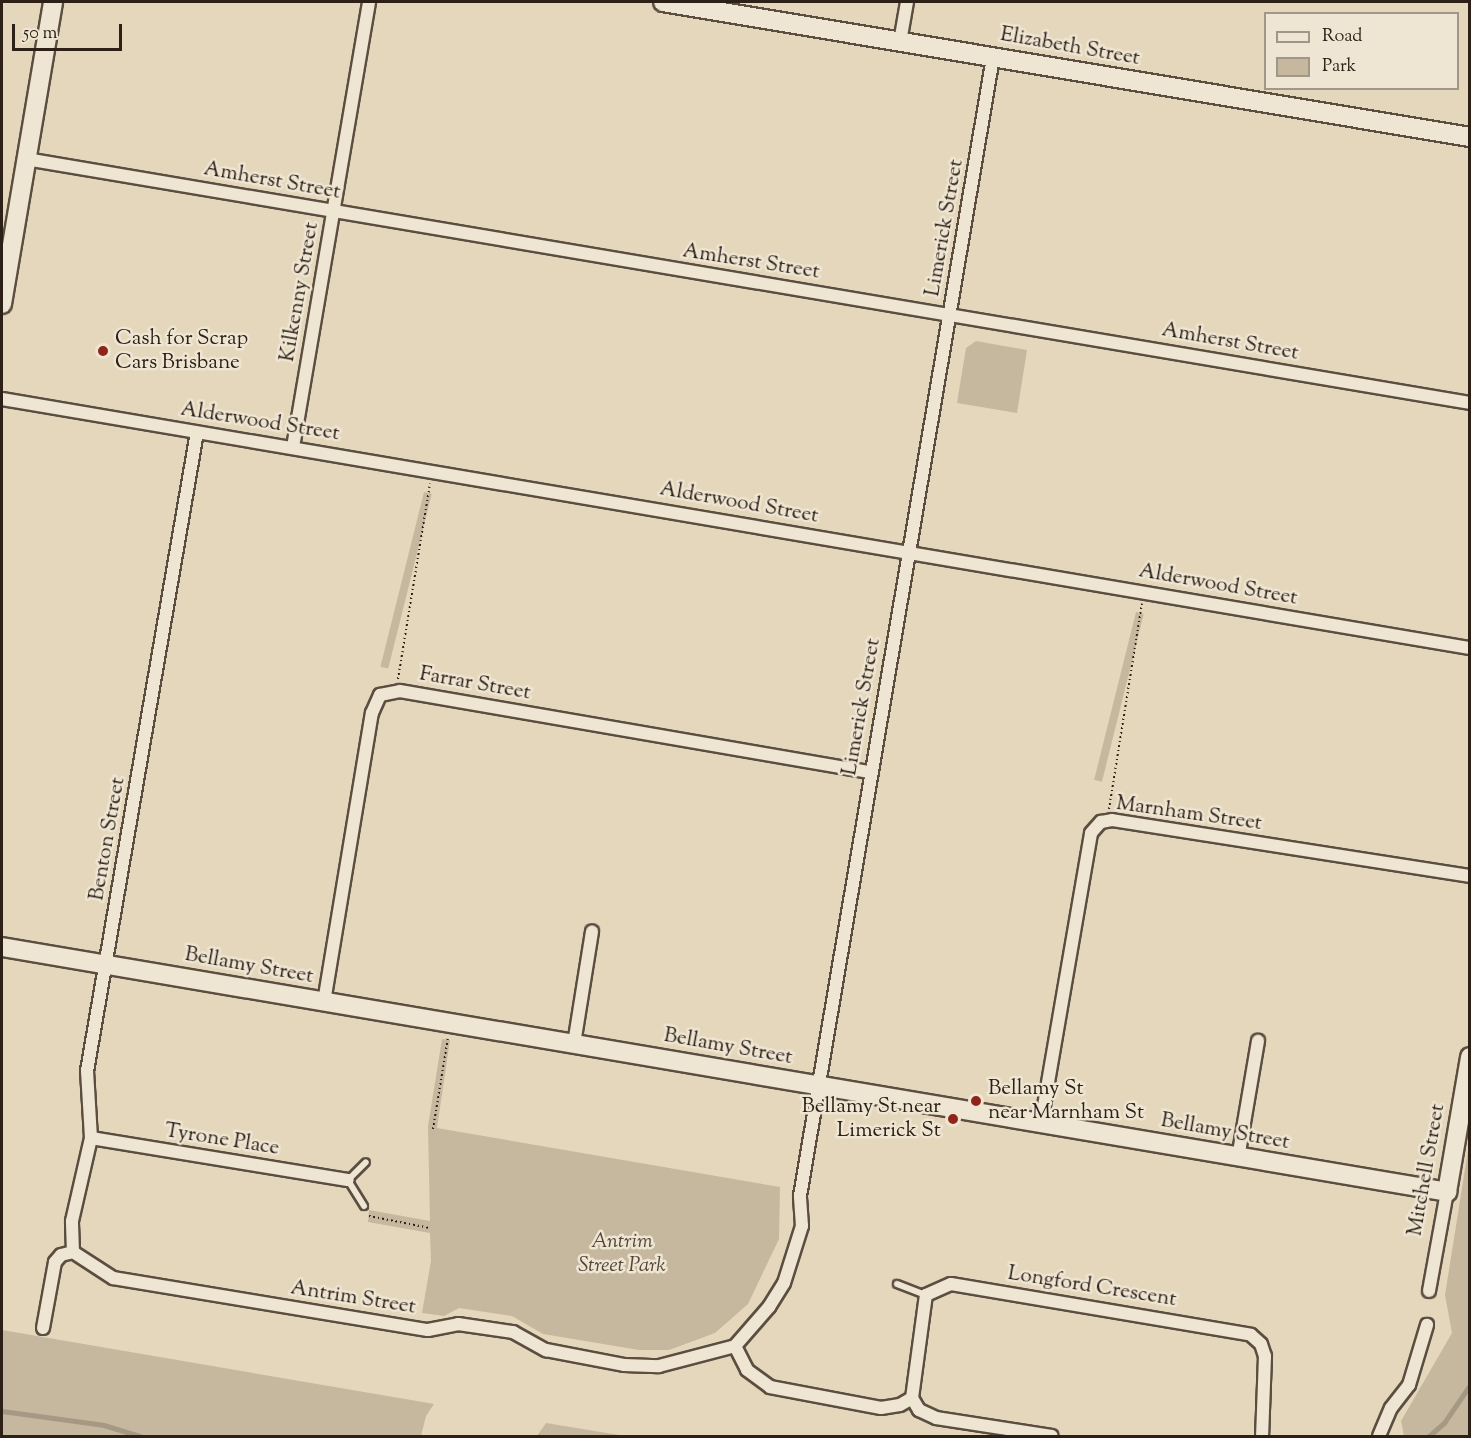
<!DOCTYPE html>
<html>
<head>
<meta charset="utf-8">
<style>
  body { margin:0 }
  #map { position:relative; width:1471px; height:1438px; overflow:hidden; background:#e5d7bb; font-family:"Sorts Mill Goudy",serif }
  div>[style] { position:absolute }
  .green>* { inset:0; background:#c6b89f; transform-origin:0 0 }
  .stream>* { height:4.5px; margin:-2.25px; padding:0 2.25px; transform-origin:2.25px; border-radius:2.25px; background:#a69983 }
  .path>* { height:2px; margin-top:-1px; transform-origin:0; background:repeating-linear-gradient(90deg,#2d2017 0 1.5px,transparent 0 4.5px) }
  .roads { filter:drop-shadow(2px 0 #5b4e40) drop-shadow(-2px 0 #5b4e40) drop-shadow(0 2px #5b4e40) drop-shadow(0 -2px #5b4e40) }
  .lane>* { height:6px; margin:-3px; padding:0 3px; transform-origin:3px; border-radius:3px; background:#eee5d3 }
  .street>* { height:12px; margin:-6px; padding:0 6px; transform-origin:6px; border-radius:6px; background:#eee5d3 }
  .secondary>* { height:18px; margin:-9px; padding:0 9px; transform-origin:9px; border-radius:9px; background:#eee5d3 }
  .dots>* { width:16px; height:16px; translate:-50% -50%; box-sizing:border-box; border:3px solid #eee5d3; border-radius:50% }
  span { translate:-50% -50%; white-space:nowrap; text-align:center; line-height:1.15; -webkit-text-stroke:5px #eee5d3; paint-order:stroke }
  .street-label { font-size:21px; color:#2d2017 }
  .poi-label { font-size:21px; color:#2d2017 }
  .left { translate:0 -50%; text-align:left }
  .right { translate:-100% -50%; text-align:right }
  .park-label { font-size:21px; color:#534639; font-style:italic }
  .frame { position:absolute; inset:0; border:3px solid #2d2017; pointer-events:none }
  .legend { position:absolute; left:1264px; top:12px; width:195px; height:78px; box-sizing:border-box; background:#eee5d3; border:2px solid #a19688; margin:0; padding:8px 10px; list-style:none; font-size:18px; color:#2d2017 }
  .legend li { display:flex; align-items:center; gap:12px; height:30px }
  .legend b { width:30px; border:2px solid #a19688 }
  .scale { position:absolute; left:12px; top:24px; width:110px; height:27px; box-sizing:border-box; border:3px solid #2d2017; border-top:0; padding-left:8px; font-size:18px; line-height:21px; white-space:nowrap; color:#2d2017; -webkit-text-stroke:4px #eee5d3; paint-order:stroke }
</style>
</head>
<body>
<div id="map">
  <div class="green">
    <div style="clip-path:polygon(976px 341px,1027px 350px,1017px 413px,957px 403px,966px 348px)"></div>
    <div style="left:424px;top:492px;width:8px;height:180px;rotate:14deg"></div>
    <div style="left:1136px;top:612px;width:8px;height:173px;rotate:14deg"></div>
    <div style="clip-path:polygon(442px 1039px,450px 1040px,437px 1128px,780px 1187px,779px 1239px,748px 1304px,715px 1333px,669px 1350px,639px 1350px,543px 1334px,512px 1316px,459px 1308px,444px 1316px,422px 1313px,431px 1261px,430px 1233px,368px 1222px,369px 1210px,430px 1221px,428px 1126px)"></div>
    <div style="clip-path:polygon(1469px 1144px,1469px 1436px,1404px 1436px,1401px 1421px,1452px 1333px,1445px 1295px)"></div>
    <div style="clip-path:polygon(2px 1330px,405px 1399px,434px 1404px,426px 1416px,421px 1436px,2px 1436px)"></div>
    <div style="clip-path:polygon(546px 1423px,625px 1436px,537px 1436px)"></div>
  </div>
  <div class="stream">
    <div style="left:2px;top:1411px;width:103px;rotate:7.8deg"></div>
    <div style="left:104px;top:1425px;width:37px;rotate:17deg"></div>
    <div style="left:1429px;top:1436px;width:20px;rotate:-41deg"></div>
    <div style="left:1444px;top:1423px;width:46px;rotate:-55.6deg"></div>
  </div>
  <div class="path">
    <div style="left:398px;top:679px;width:198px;rotate:-80.7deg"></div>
    <div style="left:1109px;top:809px;width:208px;rotate:-80.9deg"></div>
    <div style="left:433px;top:1129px;width:93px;rotate:-80.7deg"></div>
    <div style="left:369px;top:1216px;width:62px;rotate:11.1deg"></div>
  </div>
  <div class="roads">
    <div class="lane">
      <div style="left:364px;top:1206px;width:31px;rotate:-122deg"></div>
      <div style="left:348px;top:1180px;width:25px;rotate:-45deg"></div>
      <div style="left:897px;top:1284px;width:31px;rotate:21deg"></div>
    </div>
    <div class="street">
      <div style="left:900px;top:42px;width:41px;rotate:-80.1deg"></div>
      <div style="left:26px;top:159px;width:1464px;rotate:9.59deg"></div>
      <div style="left:2px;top:399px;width:1489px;rotate:9.63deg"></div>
      <div style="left:293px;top:447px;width:451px;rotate:-80.3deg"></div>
      <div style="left:324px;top:1002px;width:293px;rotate:-80.6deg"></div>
      <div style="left:372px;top:713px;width:20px;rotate:-66deg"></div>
      <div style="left:380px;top:695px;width:20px;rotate:-11deg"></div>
      <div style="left:400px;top:691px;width:478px;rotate:9.8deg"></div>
      <div style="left:574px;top:1044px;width:114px;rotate:-80.9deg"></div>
      <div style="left:1041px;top:1123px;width:294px;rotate:-80.2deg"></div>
      <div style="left:1091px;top:833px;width:15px;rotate:-48deg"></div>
      <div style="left:1101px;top:822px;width:11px;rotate:-10deg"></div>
      <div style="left:1112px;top:820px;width:362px;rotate:8.9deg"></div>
      <div style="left:91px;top:1138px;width:260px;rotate:9.3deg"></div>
      <div style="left:1238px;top:1158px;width:119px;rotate:-80.3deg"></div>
      <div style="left:73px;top:1252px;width:31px;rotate:-92deg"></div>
      <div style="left:72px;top:1221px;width:85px;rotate:-77.1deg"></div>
      <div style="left:91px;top:1138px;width:67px;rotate:-93.4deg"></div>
      <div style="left:87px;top:1071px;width:648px;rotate:-80.23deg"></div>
      <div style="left:73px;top:1252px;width:48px;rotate:33deg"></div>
      <div style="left:113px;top:1278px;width:319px;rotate:9.4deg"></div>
      <div style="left:428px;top:1330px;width:31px;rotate:-11deg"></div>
      <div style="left:458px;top:1324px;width:56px;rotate:8.3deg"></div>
      <div style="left:513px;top:1332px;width:38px;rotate:29deg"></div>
      <div style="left:546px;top:1350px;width:79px;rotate:10.9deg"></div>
      <div style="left:624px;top:1365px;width:35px;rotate:2deg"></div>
      <div style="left:659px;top:1366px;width:79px;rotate:-14.7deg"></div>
      <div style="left:1429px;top:1291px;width:101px;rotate:-79.7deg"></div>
      <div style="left:43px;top:1328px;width:67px;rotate:-79.7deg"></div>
      <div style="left:55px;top:1262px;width:9px;rotate:-49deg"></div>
      <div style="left:61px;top:1255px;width:12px;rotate:-14deg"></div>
      <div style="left:735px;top:1346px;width:52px;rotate:-48.9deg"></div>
      <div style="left:769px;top:1307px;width:28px;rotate:-58deg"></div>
      <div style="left:784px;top:1283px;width:60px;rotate:-72.5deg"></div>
      <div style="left:802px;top:1226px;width:30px;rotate:-94deg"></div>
      <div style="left:800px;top:1196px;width:1155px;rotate:-80.38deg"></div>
      <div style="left:735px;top:1346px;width:27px;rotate:63deg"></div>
      <div style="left:747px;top:1370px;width:29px;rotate:36deg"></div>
      <div style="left:770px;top:1387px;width:113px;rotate:10.7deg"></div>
      <div style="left:881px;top:1408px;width:19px;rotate:-9deg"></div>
      <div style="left:900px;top:1405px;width:14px;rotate:-30deg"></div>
      <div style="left:912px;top:1398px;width:14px;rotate:60deg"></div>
      <div style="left:919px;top:1410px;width:19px;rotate:25deg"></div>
      <div style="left:936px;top:1418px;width:117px;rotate:8.8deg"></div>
      <div style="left:912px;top:1398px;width:104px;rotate:-82.3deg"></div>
      <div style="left:926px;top:1295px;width:27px;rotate:-24deg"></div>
      <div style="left:951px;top:1284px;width:304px;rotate:9.6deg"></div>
      <div style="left:1251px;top:1335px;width:13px;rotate:42deg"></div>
      <div style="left:1261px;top:1344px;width:13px;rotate:72deg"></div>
      <div style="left:1265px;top:1356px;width:80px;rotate:92.1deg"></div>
      <div style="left:1379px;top:1436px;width:30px;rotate:-67deg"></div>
      <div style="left:1391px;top:1408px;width:29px;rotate:-52deg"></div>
      <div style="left:1409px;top:1385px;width:63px;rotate:-73.3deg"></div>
    </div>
    <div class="secondary">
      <div style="left:663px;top:2px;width:818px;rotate:9.5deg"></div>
      <div style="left:2px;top:304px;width:306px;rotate:-80.4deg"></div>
      <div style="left:2px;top:947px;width:1466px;rotate:9.62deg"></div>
      <div style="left:1447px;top:1192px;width:137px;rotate:-80.3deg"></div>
    </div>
  </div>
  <div class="dots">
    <div style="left:103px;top:351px;background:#8f2418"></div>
    <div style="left:976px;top:1101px;background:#8f2418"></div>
    <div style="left:953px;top:1119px;background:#8f2418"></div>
  </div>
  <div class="street-label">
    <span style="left:1070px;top:47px;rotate:10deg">Elizabeth Street</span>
    <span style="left:272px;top:181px;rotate:10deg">Amherst Street</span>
    <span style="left:945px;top:228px;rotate:-80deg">Limerick Street</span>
    <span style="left:751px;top:262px;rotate:9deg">Amherst Street</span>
    <span style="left:300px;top:292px;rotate:-80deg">Kilkenny Street</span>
    <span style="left:1230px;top:342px;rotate:10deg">Amherst Street</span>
    <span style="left:260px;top:422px;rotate:9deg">Alderwood Street</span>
    <span style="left:739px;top:503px;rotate:10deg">Alderwood Street</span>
    <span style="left:1218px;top:585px;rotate:10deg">Alderwood Street</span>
    <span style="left:475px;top:684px;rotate:10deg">Farrar Street</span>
    <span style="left:862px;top:707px;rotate:-80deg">Limerick Street</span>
    <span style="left:1189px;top:814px;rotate:8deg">Marnham Street</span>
    <span style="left:108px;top:839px;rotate:-80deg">Benton Street</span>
    <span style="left:249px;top:966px;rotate:10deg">Bellamy Street</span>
    <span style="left:728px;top:1047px;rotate:10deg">Bellamy Street</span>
    <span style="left:1225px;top:1132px;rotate:10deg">Bellamy Street</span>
    <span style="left:222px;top:1140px;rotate:9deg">Tyrone Place</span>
    <span style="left:1427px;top:1170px;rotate:-80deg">Mitchell Street</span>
    <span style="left:1092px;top:1287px;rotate:9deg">Longford Crescent</span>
    <span style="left:353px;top:1298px;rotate:9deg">Antrim Street</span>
  </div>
  <div class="poi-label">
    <span class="left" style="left:115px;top:351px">Cash for Scrap<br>Cars Brisbane</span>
    <span class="left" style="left:988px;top:1101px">Bellamy St<br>near Marnham St</span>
    <span class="right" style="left:941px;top:1119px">Bellamy St near<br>Limerick St</span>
  </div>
  <div class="park-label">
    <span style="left:622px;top:1254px">Antrim<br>Street Park</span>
  </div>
  <div class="frame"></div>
  <ul class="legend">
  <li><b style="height:8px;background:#eee5d3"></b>Road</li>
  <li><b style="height:16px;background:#c6b89f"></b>Park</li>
  </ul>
  <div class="scale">50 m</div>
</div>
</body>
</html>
